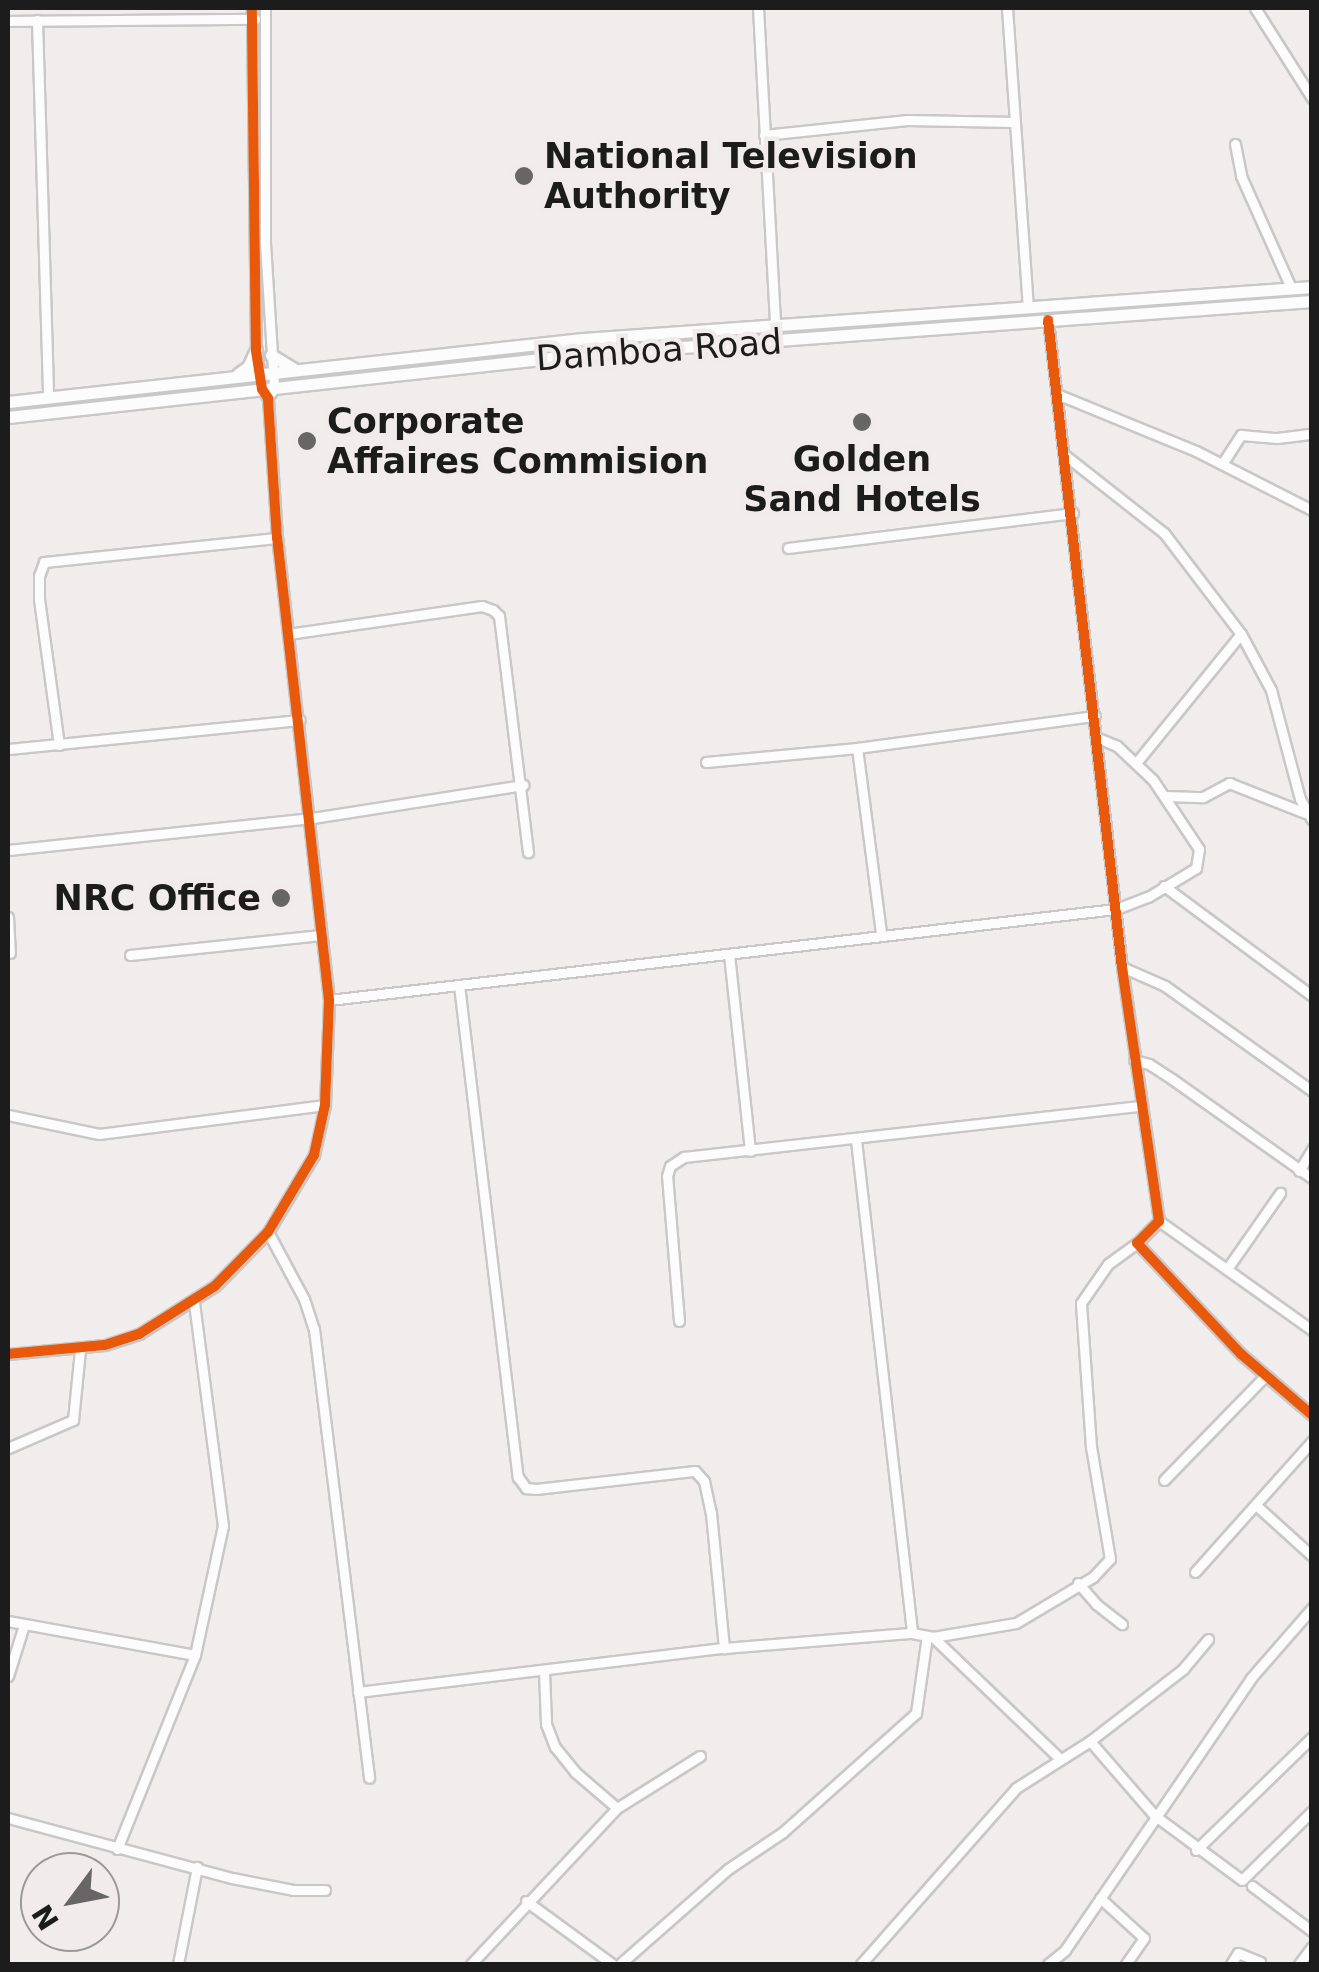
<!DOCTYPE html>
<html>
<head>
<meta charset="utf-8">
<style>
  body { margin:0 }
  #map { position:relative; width:1319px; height:1972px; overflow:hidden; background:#f0edec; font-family:"DejaVu Sans",sans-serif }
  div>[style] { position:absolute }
  .roads { filter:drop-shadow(2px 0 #c9c7c7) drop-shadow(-2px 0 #c9c7c7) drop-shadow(0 2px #c9c7c7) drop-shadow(0 -2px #c9c7c7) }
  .minor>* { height:9px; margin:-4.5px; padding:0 4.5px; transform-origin:4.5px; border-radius:4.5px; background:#fdfcfc }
  .major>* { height:11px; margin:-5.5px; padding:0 5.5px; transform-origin:5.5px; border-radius:5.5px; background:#fdfcfc }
  .cycleway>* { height:10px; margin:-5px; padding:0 5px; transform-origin:5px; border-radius:5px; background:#e8590c }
  .dots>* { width:28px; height:28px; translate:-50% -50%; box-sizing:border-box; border:5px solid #f1eceb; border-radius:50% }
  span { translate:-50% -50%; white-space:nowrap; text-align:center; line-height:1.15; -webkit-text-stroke:9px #f1eceb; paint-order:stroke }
  .poi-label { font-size:35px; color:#1d1c1c; font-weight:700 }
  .left { translate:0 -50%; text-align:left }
  .right { translate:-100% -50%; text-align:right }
  .street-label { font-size:35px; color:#1d1c1c }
  .frame { position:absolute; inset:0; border:10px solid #1d1c1c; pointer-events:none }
  .north { position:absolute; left:20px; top:1852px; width:100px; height:100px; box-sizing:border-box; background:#f1eceb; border:2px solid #9c9998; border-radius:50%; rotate:238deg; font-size:28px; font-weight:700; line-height:40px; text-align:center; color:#1d1c1c }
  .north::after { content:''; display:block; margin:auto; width:35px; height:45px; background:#676565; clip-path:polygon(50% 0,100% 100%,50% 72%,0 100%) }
</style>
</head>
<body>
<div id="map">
  <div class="roads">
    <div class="minor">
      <div style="left:265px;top:8px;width:235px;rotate:90deg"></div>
      <div style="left:265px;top:243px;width:145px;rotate:86.4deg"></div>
      <div style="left:274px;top:388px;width:6px;rotate:121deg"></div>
      <div style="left:758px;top:8px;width:334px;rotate:86.9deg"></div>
      <div style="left:1007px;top:8px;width:300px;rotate:86deg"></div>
      <div style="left:1255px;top:8px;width:107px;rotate:57.7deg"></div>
      <div style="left:37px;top:20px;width:377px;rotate:88.3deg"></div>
      <div style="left:8px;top:21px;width:247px;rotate:-0.5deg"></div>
      <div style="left:764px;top:135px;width:144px;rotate:-6deg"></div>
      <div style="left:907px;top:120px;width:108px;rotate:1.1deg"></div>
      <div style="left:1235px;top:144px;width:33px;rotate:79deg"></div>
      <div style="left:1241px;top:176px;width:123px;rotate:65.9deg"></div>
      <div style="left:1048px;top:320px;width:651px;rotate:83.48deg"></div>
      <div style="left:1122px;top:967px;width:257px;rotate:81.7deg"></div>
      <div style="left:1159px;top:1221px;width:31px;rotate:135deg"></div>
      <div style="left:1137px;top:1243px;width:152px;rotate:46.9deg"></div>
      <div style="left:1241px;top:1354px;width:94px;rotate:40.7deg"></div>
      <div style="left:1057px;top:394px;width:150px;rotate:22.3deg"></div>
      <div style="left:1196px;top:451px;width:130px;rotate:27deg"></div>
      <div style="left:1066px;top:456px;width:125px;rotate:38.2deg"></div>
      <div style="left:1164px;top:533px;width:127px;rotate:52.7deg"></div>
      <div style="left:1241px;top:634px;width:64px;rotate:61.8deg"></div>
      <div style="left:1271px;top:690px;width:113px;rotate:75.1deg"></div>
      <div style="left:1300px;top:799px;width:24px;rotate:60deg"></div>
      <div style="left:1222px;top:464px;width:35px;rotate:-57deg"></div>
      <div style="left:1241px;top:435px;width:36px;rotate:5deg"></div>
      <div style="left:1277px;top:438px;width:35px;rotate:-7deg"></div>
      <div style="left:788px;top:548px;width:287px;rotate:-7deg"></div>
      <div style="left:288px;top:634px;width:196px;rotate:-8.2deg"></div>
      <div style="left:482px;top:606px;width:12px;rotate:20deg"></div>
      <div style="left:493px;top:610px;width:8px;rotate:45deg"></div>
      <div style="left:499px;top:616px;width:238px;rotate:83deg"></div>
      <div style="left:59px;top:745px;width:147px;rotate:-97.8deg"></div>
      <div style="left:39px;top:599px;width:23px;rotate:-90deg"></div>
      <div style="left:39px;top:576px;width:15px;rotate:-70deg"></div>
      <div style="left:44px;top:562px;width:234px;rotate:-5.9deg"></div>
      <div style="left:857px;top:748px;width:188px;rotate:82.6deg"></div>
      <div style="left:8px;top:749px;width:293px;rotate:-5.7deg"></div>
      <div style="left:706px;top:762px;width:152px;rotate:-5.3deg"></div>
      <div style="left:857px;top:748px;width:240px;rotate:-7.7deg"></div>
      <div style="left:1136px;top:763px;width:166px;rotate:-50.9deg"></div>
      <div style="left:1165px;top:796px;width:38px;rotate:2deg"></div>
      <div style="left:1203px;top:797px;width:30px;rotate:-28deg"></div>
      <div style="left:1229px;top:783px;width:82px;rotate:21.5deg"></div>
      <div style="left:8px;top:850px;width:306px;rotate:-6deg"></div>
      <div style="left:312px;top:818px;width:214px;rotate:-8.9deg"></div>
      <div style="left:1164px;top:886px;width:184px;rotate:36.6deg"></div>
      <div style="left:8px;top:917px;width:36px;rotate:87deg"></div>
      <div style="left:729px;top:954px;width:198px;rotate:83.9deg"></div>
      <div style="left:130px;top:955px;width:192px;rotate:-6deg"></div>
      <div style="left:1122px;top:967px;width:47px;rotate:23.8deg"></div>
      <div style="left:1165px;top:986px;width:181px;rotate:35.5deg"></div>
      <div style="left:459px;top:985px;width:496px;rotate:83.2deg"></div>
      <div style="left:518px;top:1477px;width:14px;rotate:54deg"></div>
      <div style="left:526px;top:1488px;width:10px;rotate:6deg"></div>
      <div style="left:536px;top:1489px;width:160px;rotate:-6.5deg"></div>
      <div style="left:695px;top:1471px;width:13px;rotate:48deg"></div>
      <div style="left:704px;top:1481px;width:33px;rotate:78deg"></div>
      <div style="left:711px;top:1513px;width:136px;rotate:84.5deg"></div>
      <div style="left:329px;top:1000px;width:792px;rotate:-6.6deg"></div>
      <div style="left:1116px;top:909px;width:34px;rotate:-21deg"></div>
      <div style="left:1148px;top:897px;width:56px;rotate:-31.1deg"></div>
      <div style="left:1196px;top:868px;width:19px;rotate:-81deg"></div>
      <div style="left:1199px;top:849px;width:83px;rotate:-123.7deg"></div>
      <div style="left:1153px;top:780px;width:50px;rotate:-136.6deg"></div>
      <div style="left:1117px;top:746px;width:21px;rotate:-157deg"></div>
      <div style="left:1134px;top:1060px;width:16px;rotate:15deg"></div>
      <div style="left:1149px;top:1064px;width:27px;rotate:33deg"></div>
      <div style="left:1172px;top:1079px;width:171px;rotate:35.3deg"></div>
      <div style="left:8px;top:1115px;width:93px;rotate:11.8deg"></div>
      <div style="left:99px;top:1134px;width:228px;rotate:-7.3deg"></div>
      <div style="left:856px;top:1140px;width:496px;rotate:83.5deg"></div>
      <div style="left:1299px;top:1171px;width:26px;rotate:-59deg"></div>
      <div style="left:1159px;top:1221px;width:188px;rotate:35.5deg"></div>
      <div style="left:268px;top:1232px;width:76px;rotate:61.8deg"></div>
      <div style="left:304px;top:1299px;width:32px;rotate:72deg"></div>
      <div style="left:314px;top:1329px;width:452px;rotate:83deg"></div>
      <div style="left:1227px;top:1269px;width:93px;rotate:-55.1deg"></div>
      <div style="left:679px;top:1321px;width:145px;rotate:-94.7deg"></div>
      <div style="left:667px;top:1176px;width:10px;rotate:-73deg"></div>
      <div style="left:670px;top:1166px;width:17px;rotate:-33deg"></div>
      <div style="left:684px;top:1157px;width:461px;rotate:-6.4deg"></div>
      <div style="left:8px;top:1354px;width:97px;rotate:-5.3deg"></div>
      <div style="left:105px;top:1345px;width:36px;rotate:-18deg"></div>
      <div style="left:139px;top:1334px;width:90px;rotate:-32.3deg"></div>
      <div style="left:215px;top:1286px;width:76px;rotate:-45.5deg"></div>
      <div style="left:268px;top:1232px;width:90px;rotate:-59.1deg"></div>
      <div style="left:314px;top:1155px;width:51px;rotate:-77.6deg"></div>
      <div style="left:325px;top:1105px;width:105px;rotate:-87.8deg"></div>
      <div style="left:329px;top:1000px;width:465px;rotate:-96.4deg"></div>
      <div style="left:277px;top:538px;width:140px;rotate:-93.7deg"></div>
      <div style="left:268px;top:398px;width:11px;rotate:-124deg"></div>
      <div style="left:262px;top:389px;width:39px;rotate:-99deg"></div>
      <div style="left:256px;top:350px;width:342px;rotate:-90.7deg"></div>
      <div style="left:8px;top:1448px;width:71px;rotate:-23.3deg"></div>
      <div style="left:73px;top:1420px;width:70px;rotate:-84.3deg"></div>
      <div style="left:1164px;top:1480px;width:146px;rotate:-45.8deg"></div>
      <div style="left:1258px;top:1507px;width:73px;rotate:42.2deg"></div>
      <div style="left:1195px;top:1572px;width:176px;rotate:-48.2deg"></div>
      <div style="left:1078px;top:1583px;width:28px;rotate:49deg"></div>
      <div style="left:1096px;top:1604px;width:33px;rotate:38deg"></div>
      <div style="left:8px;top:1621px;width:190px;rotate:10.3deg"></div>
      <div style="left:933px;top:1637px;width:84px;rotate:-9.6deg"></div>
      <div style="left:1016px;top:1623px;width:90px;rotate:-30.9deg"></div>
      <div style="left:1093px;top:1577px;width:25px;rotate:-47deg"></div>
      <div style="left:1110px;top:1559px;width:114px;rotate:-99.6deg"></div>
      <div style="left:1091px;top:1447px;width:144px;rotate:-94deg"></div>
      <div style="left:1081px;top:1303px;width:47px;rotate:-55.3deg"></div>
      <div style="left:1108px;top:1264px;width:36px;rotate:-36deg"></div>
      <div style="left:544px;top:1671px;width:53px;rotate:87.8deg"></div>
      <div style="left:546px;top:1724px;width:25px;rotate:69deg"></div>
      <div style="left:555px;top:1747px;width:32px;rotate:51deg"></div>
      <div style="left:575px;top:1772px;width:55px;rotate:40.6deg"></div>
      <div style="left:8px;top:1676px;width:53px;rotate:-72.6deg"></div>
      <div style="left:358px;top:1692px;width:369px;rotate:-6.9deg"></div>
      <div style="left:724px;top:1648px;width:189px;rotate:-4.6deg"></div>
      <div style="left:912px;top:1633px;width:21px;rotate:11deg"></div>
      <div style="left:933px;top:1637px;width:175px;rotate:43.8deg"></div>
      <div style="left:1090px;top:1741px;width:98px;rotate:49.1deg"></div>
      <div style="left:1154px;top:1815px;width:109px;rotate:36.5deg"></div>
      <div style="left:1242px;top:1880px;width:98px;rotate:-44.6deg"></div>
      <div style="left:8px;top:1818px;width:232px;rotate:15deg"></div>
      <div style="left:232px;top:1878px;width:62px;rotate:11.1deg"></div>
      <div style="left:293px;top:1890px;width:32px"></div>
      <div style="left:117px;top:1849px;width:209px;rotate:-68.1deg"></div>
      <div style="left:195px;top:1655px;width:132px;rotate:-77.8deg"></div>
      <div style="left:223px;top:1526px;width:226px;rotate:-97.4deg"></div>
      <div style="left:1196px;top:1850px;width:162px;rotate:-44.2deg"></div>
      <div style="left:1252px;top:1886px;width:75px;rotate:36.9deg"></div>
      <div style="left:1100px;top:1898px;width:59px;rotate:42.3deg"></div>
      <div style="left:1144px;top:1938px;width:32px;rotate:125deg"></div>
      <div style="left:526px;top:1901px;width:107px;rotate:36.2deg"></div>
      <div style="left:178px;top:1964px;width:99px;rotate:-78.9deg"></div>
      <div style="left:471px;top:1964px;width:214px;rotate:-46.9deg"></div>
      <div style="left:617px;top:1808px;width:98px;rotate:-32.1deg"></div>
      <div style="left:620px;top:1964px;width:144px;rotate:-41.3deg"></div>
      <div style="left:728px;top:1869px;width:66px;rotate:-33.9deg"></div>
      <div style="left:783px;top:1832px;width:178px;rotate:-41.8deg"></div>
      <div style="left:916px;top:1713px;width:78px;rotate:-81.9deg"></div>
      <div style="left:861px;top:1964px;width:235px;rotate:-48.6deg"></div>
      <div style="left:1016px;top:1788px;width:88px;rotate:-32.4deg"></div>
      <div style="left:1090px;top:1741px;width:118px;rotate:-37.7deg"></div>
      <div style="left:1183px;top:1669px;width:39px;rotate:-50deg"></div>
      <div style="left:1048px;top:1964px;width:22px;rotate:-39deg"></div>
      <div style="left:1065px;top:1950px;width:330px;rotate:-55.6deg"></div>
      <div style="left:1251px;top:1678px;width:93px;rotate:-48.9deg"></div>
      <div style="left:1231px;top:1964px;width:13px;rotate:-58deg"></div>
      <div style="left:1238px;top:1953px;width:24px;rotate:22deg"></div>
      <div style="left:1299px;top:1964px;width:21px;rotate:-53deg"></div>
    </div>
    <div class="major">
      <div style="left:271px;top:355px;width:27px;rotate:31deg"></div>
      <div style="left:238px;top:374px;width:12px;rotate:-35deg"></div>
      <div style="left:248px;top:367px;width:19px;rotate:-65deg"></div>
      <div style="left:8px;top:402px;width:578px;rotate:-6.25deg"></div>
      <div style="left:583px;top:339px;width:731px;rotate:-4.08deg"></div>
      <div style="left:8px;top:417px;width:582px;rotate:-6.21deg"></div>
      <div style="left:587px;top:354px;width:727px;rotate:-4.18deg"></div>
    </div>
  </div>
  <div class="cycleway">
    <div style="left:1048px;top:320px;width:651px;rotate:83.48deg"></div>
    <div style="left:1122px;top:967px;width:257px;rotate:81.7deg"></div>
    <div style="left:1159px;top:1221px;width:31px;rotate:135deg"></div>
    <div style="left:1137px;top:1243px;width:152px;rotate:46.9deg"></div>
    <div style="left:1241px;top:1354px;width:94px;rotate:40.7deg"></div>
    <div style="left:8px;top:1354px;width:97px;rotate:-5.3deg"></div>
    <div style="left:105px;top:1345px;width:36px;rotate:-18deg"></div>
    <div style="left:139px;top:1334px;width:90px;rotate:-32.3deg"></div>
    <div style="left:215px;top:1286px;width:76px;rotate:-45.5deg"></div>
    <div style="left:268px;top:1232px;width:90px;rotate:-59.1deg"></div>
    <div style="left:314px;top:1155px;width:51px;rotate:-77.6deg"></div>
    <div style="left:325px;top:1105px;width:105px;rotate:-87.8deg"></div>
    <div style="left:329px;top:1000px;width:465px;rotate:-96.4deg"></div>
    <div style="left:277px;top:538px;width:140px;rotate:-93.7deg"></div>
    <div style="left:268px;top:398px;width:11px;rotate:-124deg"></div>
    <div style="left:262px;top:389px;width:39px;rotate:-99deg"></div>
    <div style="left:256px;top:350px;width:342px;rotate:-90.7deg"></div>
  </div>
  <div class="dots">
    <div style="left:524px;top:176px;background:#676565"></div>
    <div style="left:862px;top:422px;background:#676565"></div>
    <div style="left:307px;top:441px;background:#676565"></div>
    <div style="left:281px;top:898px;background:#676565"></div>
  </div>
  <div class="poi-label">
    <span class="left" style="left:544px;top:176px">National Television<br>Authority</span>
    <span class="left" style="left:327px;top:441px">Corporate<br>Affaires Commision</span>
    <span style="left:862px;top:479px">Golden<br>Sand Hotels</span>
    <span class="right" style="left:261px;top:898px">NRC Office</span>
  </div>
  <div class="street-label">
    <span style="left:659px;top:350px;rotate:-4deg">Damboa Road</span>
  </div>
  <div class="frame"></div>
  <div class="north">N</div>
</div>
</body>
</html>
